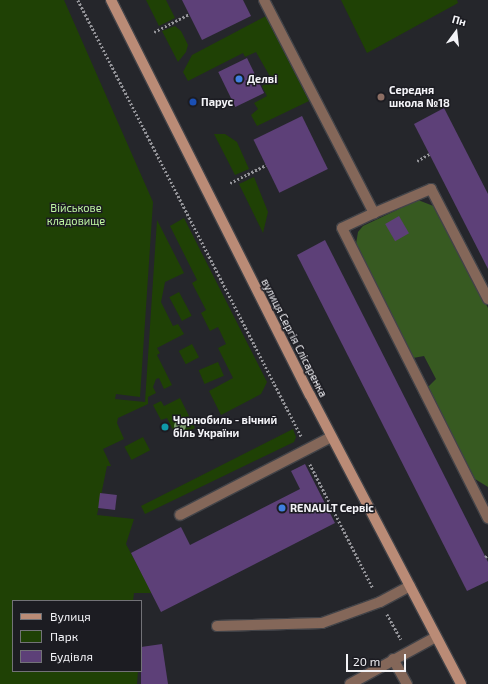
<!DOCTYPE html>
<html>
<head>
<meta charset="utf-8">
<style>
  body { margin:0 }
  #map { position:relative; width:488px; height:684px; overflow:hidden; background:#25262b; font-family:"Exo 2",sans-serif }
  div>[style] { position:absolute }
  .green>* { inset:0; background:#1f4105; transform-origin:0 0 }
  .forest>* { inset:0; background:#375a21 }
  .building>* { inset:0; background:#5d4078; transform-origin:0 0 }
  .path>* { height:2.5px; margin-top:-1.25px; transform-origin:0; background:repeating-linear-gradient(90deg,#949499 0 2px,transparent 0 4px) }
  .roads { filter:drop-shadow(1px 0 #424348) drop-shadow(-1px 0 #424348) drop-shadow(0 1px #424348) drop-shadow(0 -1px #424348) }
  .lane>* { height:10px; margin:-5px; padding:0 5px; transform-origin:5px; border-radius:5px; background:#846759 }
  .secondary>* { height:10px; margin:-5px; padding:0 5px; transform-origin:5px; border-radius:5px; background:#ba8b76 }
  .trees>* { width:12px; height:12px; margin:-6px; border-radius:50%; background:#7a996c }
  .dots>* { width:11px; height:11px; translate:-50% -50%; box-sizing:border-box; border:2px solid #1c1c22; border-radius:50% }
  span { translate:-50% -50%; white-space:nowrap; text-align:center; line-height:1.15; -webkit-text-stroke:3px #1c1c22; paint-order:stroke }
  .poi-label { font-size:11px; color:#f3f3f7; font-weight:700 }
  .left { translate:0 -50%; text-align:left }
  .park-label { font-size:11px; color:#bff7a2 }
  .street-label { font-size:11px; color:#f3f3f7 }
  .legend { position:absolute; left:12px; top:600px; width:130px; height:72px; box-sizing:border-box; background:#1c1c22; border:1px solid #727277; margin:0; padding:5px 7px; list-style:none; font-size:12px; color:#f3f3f7 }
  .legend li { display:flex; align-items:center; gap:8px; height:20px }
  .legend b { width:20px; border:1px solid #727277 }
  .north { position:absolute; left:436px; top:12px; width:40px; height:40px; -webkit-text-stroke:3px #1c1c22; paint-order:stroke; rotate:15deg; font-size:11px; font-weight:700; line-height:16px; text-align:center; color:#f3f3f7 }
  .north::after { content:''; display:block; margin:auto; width:14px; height:18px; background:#f3f3f7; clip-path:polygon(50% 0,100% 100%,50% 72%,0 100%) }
  .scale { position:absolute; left:346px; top:654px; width:60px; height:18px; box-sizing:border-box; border:2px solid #f3f3f7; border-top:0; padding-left:5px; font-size:12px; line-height:14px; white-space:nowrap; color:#f3f3f7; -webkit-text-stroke:3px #1c1c22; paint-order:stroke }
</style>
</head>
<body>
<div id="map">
  <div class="green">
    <div style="clip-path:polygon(0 0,64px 0,153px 202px,140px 397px,116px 394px,115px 399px,145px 402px,157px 220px,184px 273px,165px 282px,161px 302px,173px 326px,178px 324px,184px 334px,157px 348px,160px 353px,157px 355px,172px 385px,164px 389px,159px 378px,156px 379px,153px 387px,156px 393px,148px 397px,148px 404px,118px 418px,117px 423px,124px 439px,103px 449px,111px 466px,107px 466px,97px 515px,134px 519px,126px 544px,152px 593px,134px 593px,133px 601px,13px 601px,13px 671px,138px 671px,137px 684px,0 684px)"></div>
    <div style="clip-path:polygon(146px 0,166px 0,175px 18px,159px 26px)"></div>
    <div style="clip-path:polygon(341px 0,457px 0,458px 3px,367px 53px)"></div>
    <div style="clip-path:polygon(266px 16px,309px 101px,257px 126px,251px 115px,258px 109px,254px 103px,267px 96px,262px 86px,272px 80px,256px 52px,245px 57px,243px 53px,188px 81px,183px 72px,192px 55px)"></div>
    <div style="clip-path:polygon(175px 26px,181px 31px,188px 45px,186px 52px,178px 62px,162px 31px)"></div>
    <div style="clip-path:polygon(214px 134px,225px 134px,237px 142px,249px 169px,235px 175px)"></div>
    <div style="clip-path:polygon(254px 177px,268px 212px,263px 233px,239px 184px)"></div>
    <div style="clip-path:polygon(184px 218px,267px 382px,261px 394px,221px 415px,209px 391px,233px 378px,218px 348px,226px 344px,218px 327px,210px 331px,201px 313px,206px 310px,192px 283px,197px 280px,170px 226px)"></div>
    <div style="left:179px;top:292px;width:27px;height:11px;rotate:62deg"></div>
    <div style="left:192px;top:344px;width:15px;height:15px;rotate:62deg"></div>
    <div style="left:218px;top:362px;width:15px;height:21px;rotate:67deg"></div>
    <div style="clip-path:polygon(180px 398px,195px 428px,177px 438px,167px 418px,161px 420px,153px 405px,161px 401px,164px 406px)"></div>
    <div style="clip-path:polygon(293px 429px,296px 437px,294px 442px,145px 514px,141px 506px)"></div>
    <div style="left:143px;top:437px;width:15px;height:21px;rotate:62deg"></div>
  </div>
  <div class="forest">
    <div style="clip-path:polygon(418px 200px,436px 207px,488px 308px,488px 487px,475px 479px,428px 387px,436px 379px,424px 356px,413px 358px,356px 244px,358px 232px,363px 226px)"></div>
  </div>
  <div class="building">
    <div style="clip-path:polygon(182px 0,243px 0,251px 16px,202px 40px)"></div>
    <div style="left:247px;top:58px;width:39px;height:32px;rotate:64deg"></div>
    <div style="clip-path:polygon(444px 108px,488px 194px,488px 269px,414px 124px)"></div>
    <div style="left:302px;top:116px;width:59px;height:54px;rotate:64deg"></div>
    <div style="left:399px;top:216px;width:20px;height:16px;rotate:60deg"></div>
    <div style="clip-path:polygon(325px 240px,488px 562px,488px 581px,467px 591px,297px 255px)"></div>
    <div style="clip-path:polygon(305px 464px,335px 523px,161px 612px,131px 553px,181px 527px,190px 545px,300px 489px,291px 471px)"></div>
    <div style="left:100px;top:493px;width:17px;height:15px;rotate:7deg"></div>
    <div style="clip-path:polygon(162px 644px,168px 684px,141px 684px,141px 647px)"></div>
  </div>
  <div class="path">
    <div style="left:78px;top:0;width:490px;rotate:62.9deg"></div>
    <div style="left:154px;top:32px;width:39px;rotate:-27deg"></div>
    <div style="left:417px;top:161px;width:14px;rotate:-30deg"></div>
    <div style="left:230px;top:183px;width:40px;rotate:-26.6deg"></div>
    <div style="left:310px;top:464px;width:139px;rotate:63.1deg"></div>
    <div style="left:485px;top:557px;width:4px;rotate:-34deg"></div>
    <div style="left:387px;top:614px;width:29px;rotate:61deg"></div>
  </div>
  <div class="roads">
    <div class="lane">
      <div style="left:264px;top:0;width:240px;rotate:62.7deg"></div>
      <div style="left:374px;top:213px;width:35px;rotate:155deg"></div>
      <div style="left:342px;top:228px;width:325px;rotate:63.3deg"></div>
      <div style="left:374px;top:213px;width:62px;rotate:-22.8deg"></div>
      <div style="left:431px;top:189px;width:124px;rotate:62.6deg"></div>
      <div style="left:180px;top:515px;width:170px;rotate:-27.3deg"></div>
      <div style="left:217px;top:626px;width:105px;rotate:-1.6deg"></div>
      <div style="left:322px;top:623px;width:62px;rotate:-19.9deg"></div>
      <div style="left:380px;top:602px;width:34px;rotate:-28deg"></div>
      <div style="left:393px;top:659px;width:29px;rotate:61deg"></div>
      <div style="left:350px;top:684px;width:98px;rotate:-28.7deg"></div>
    </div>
    <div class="secondary">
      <div style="left:111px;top:0;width:442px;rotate:63.3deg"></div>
      <div style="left:310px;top:395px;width:326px;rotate:62.4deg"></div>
    </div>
  </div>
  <div class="trees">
    <div style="left:180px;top:426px"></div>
  </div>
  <div class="dots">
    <div style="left:239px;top:79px;background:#3f7fe0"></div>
    <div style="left:381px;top:97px;background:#8d6e63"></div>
    <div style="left:193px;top:102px;background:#1a4fb4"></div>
    <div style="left:165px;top:427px;background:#0f9aa8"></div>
    <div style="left:282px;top:508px;background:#3f7fe0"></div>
  </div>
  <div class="poi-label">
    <span class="left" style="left:247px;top:79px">Делві</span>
    <span class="left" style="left:389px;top:97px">Середня<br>школа №18</span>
    <span class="left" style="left:201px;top:102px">Парус</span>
    <span class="left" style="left:173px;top:427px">Чорнобиль - вічний<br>біль України</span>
    <span class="left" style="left:290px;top:508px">RENAULT Сервіс</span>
  </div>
  <div class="park-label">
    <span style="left:76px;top:215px">Військове<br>кладовище</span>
  </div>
  <div class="street-label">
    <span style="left:294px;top:338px;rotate:63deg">вулиця Сергія Слісаренка</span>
  </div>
  <ul class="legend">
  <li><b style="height:5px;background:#ba8b76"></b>Вулиця</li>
  <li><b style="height:11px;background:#1f4105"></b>Парк</li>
  <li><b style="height:11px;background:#5d4078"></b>Будівля</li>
  </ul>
  <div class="north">Пн</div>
  <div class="scale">20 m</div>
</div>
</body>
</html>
